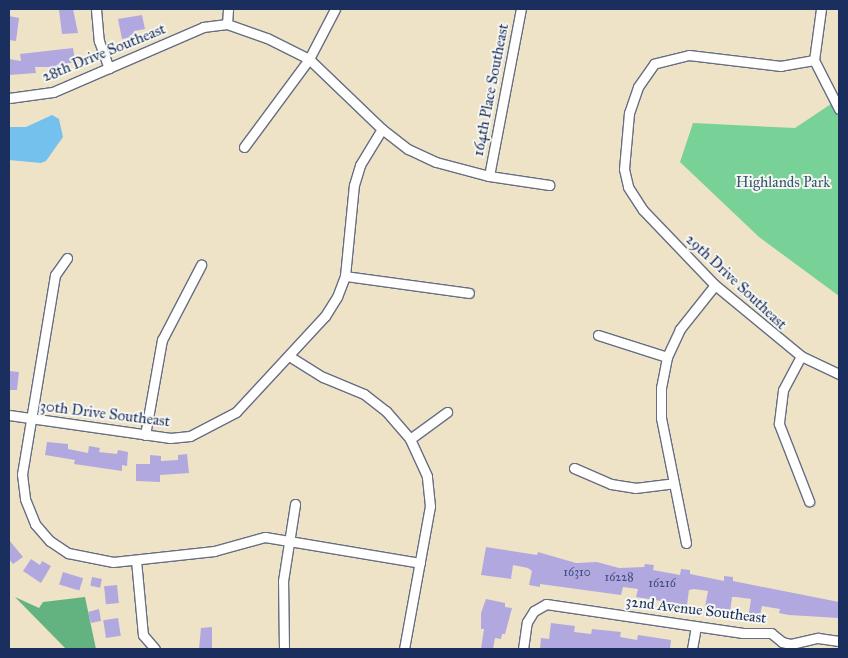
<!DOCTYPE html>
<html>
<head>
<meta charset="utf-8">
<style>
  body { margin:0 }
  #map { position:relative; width:848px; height:658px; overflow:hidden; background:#eee3c7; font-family:"IM FELL Great Primer",serif }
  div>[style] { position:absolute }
  .green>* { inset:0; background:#78d197 }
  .forest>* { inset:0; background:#62b380 }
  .water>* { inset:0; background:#74c1ee }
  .building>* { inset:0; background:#b1a8e0; transform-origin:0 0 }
  .roads { filter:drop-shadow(1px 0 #656e83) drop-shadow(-1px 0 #656e83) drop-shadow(0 1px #656e83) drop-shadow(0 -1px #656e83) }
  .street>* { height:9px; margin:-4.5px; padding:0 4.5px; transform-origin:4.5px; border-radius:4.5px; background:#fff }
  span { translate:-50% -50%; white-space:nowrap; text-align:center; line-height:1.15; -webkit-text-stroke:4px #f6f6f2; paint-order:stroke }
  .number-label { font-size:12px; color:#404d7e }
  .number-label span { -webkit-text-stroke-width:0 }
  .street-label { font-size:15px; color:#1b2f5e }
  .park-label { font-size:15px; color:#32586c }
  .frame { position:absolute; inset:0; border:10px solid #1b2f5e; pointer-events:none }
</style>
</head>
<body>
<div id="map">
  <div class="green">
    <div style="clip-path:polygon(834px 102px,839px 109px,839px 296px,759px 237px,680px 162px,693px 123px,795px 128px)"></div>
  </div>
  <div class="forest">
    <div style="clip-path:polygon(15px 597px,39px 608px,43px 602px,85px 597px,96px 649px,66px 649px)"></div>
  </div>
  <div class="water">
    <div style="clip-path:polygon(52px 115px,59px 119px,63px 137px,46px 161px,41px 163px,9px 160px,9px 127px,26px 127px)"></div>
  </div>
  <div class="building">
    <div style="clip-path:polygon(73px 9px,78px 33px,62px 34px,59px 10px)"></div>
    <div style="clip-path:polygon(142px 15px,145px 29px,134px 31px,135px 36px,122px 39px,118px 19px)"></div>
    <div style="clip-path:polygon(9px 16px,19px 18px,16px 41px,9px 40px)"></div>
    <div style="clip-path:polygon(73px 48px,75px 62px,64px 64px,64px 67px,35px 67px,36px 73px,9px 75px,9px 59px,21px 61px,20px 54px)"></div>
    <div style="clip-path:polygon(9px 371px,19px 372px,17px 390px,9px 390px)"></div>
    <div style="clip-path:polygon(47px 442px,68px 444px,68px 449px,88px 453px,89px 446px,100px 448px,99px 452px,117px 454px,118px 450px,128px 452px,127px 466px,122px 465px,122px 471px,74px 464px,75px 460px,45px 455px)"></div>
    <div style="clip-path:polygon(187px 454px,189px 473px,160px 475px,160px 482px,136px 481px,136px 464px,150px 464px,150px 455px,161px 456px,161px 461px,178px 460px,178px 455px)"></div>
    <div style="clip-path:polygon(9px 540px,23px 557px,13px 564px,9px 559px)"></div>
    <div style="clip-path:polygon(486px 547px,537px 555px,538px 552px,576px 563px,597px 562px,619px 568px,644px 567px,645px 564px,654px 565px,653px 570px,680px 575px,681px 569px,690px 570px,690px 574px,724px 581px,724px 576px,733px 577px,733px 581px,839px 602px,839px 618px,789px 615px,779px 613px,780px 609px,762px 606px,760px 615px,749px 613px,751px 599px,736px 597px,732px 597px,730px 612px,719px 610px,705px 607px,708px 591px,694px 589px,689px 590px,687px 605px,636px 597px,638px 589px,623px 587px,621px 595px,540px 584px,540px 587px,529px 585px,532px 571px,528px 568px,513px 565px,511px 579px,481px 575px)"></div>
    <div style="clip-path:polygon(31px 559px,40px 565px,42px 561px,51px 566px,41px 583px,23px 571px)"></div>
    <div style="left:63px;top:572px;width:21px;height:13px;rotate:17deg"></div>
    <div style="left:92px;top:577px;width:10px;height:9px;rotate:11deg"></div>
    <div style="left:117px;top:585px;width:18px;height:13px;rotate:84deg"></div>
    <div style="clip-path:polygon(486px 599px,505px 603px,505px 607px,512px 608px,505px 634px,502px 634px,501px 639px,495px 638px,493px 649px,481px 649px,484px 629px,481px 629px,481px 613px)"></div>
    <div style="clip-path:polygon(99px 609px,101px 621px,91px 623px,88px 612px)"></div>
    <div style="left:118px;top:618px;width:18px;height:15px;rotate:81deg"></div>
    <div style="clip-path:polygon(551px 623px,575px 626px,574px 632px,591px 634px,592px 629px,621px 632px,620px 637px,637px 640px,638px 635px,671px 640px,670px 649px,540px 649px,541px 638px,549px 639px)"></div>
    <div style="clip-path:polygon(212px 627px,212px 649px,199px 649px,201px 628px)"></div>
  </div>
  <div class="roads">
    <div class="street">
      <div style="left:96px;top:9px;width:32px;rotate:85deg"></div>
      <div style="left:99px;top:41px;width:29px;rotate:70deg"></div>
      <div style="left:821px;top:9px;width:51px;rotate:97.8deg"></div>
      <div style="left:814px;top:60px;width:55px;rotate:63deg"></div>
      <div style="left:227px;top:24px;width:15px;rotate:-86deg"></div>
      <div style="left:814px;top:60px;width:34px;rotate:170deg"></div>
      <div style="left:781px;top:66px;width:93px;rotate:-173.2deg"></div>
      <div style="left:689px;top:55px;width:36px;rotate:166deg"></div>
      <div style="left:654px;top:64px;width:28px;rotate:125deg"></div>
      <div style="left:638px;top:87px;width:28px;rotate:109deg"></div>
      <div style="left:629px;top:113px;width:56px;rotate:95.1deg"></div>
      <div style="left:624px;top:169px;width:18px;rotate:77deg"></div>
      <div style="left:628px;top:187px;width:27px;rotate:57deg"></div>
      <div style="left:643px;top:210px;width:104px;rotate:46.2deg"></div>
      <div style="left:715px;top:285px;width:112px;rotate:39.5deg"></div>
      <div style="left:801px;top:356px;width:42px;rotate:25.3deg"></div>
      <div style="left:9px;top:98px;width:44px;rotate:-7.8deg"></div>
      <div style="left:53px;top:92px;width:163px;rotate:-23.4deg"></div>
      <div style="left:203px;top:27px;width:24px;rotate:-7deg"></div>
      <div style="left:227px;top:24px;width:42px;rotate:19.3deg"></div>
      <div style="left:267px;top:38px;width:47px;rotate:26.6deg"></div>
      <div style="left:309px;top:59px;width:101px;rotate:43.8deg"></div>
      <div style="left:382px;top:129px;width:33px;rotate:38deg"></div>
      <div style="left:408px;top:149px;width:31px;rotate:25deg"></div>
      <div style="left:436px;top:162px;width:55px;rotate:14.8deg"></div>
      <div style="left:489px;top:176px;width:61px;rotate:8.5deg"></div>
      <div style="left:244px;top:147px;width:109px;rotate:-53.5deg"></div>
      <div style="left:309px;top:59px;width:56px;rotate:-62.5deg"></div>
      <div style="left:489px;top:176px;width:170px;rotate:-79.2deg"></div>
      <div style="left:67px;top:258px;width:21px;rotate:125deg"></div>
      <div style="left:55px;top:275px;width:202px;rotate:99.4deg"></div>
      <div style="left:22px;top:474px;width:25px;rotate:83deg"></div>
      <div style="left:25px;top:499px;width:27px;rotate:68deg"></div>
      <div style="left:35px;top:524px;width:23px;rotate:49deg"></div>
      <div style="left:50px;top:541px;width:22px;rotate:34deg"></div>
      <div style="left:68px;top:553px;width:46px;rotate:11.3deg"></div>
      <div style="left:113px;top:562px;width:102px;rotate:-6.2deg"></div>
      <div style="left:214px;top:551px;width:53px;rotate:-15.4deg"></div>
      <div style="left:265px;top:537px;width:157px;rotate:9.5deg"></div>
      <div style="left:345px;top:276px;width:125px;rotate:7.8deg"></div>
      <div style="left:598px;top:335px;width:72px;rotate:17.7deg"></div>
      <div style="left:289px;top:356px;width:40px;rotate:32deg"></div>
      <div style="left:323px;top:377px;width:44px;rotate:22.5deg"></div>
      <div style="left:364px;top:394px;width:28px;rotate:38deg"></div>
      <div style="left:386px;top:411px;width:37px;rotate:49deg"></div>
      <div style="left:801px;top:356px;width:38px;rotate:118deg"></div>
      <div style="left:783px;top:390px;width:34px;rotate:97deg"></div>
      <div style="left:779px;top:424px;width:83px;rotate:68.7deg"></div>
      <div style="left:9px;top:415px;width:163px;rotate:8.1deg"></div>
      <div style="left:170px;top:438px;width:20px;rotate:-6deg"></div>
      <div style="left:190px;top:436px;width:52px;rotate:-27.6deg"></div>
      <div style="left:236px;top:412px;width:131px;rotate:-47.2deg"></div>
      <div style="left:325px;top:316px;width:22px;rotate:-58deg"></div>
      <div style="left:337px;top:297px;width:22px;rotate:-69deg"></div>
      <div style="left:345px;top:276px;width:91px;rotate:-84.4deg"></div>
      <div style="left:354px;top:185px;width:21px;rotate:-73deg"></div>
      <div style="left:360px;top:165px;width:42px;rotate:-58.6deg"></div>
      <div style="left:145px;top:435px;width:97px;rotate:-79.9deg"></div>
      <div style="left:162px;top:340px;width:85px;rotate:-62.5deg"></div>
      <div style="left:574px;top:468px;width:40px;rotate:23.4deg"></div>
      <div style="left:611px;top:484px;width:24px;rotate:9deg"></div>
      <div style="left:635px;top:488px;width:39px;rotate:-7deg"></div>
      <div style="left:686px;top:543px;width:127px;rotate:-101.3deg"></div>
      <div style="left:661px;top:418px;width:30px;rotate:-90deg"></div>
      <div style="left:661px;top:388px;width:32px;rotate:-79deg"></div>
      <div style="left:667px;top:357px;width:31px;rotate:-65deg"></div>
      <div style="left:680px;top:329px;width:56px;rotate:-51.5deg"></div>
      <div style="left:136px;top:560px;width:75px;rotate:84.7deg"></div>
      <div style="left:143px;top:635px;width:18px;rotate:49deg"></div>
      <div style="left:284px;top:649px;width:68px;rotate:-90.8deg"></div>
      <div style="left:283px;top:581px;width:78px;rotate:-81.1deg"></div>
      <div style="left:404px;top:649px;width:145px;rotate:-79.7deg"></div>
      <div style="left:430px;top:506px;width:30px;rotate:-96deg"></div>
      <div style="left:427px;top:476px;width:41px;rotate:-114.7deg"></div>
      <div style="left:410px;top:439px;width:46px;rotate:-36.1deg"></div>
      <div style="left:523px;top:649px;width:27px;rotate:-82deg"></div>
      <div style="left:527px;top:622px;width:13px;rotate:-58deg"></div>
      <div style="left:534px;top:611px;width:14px;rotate:-30deg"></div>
      <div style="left:546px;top:604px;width:199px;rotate:8.4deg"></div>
      <div style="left:743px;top:633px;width:28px"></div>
      <div style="left:771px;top:633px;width:14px;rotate:39deg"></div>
      <div style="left:782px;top:642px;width:9px;rotate:13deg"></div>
      <div style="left:791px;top:644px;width:28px;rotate:-13deg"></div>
      <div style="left:818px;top:638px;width:21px;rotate:8deg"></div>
      <div style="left:692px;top:649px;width:23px;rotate:-80deg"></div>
    </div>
  </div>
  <div class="number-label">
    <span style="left:577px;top:573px">16310</span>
    <span style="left:619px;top:578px">16228</span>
    <span style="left:662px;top:584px">16216</span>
  </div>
  <div class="street-label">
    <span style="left:104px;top:53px;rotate:-22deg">28th Drive Southeast</span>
    <span style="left:491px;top:90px;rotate:-79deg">164th Place Southeast</span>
    <span style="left:736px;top:282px;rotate:43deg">29th Drive Southeast</span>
    <span style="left:105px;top:414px;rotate:7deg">30th Drive Southeast</span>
    <span style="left:696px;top:610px;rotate:7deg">32nd Avenue Southeast</span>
  </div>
  <div class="park-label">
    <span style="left:783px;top:183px">Highlands Park</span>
  </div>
  <div class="frame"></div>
</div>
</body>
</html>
